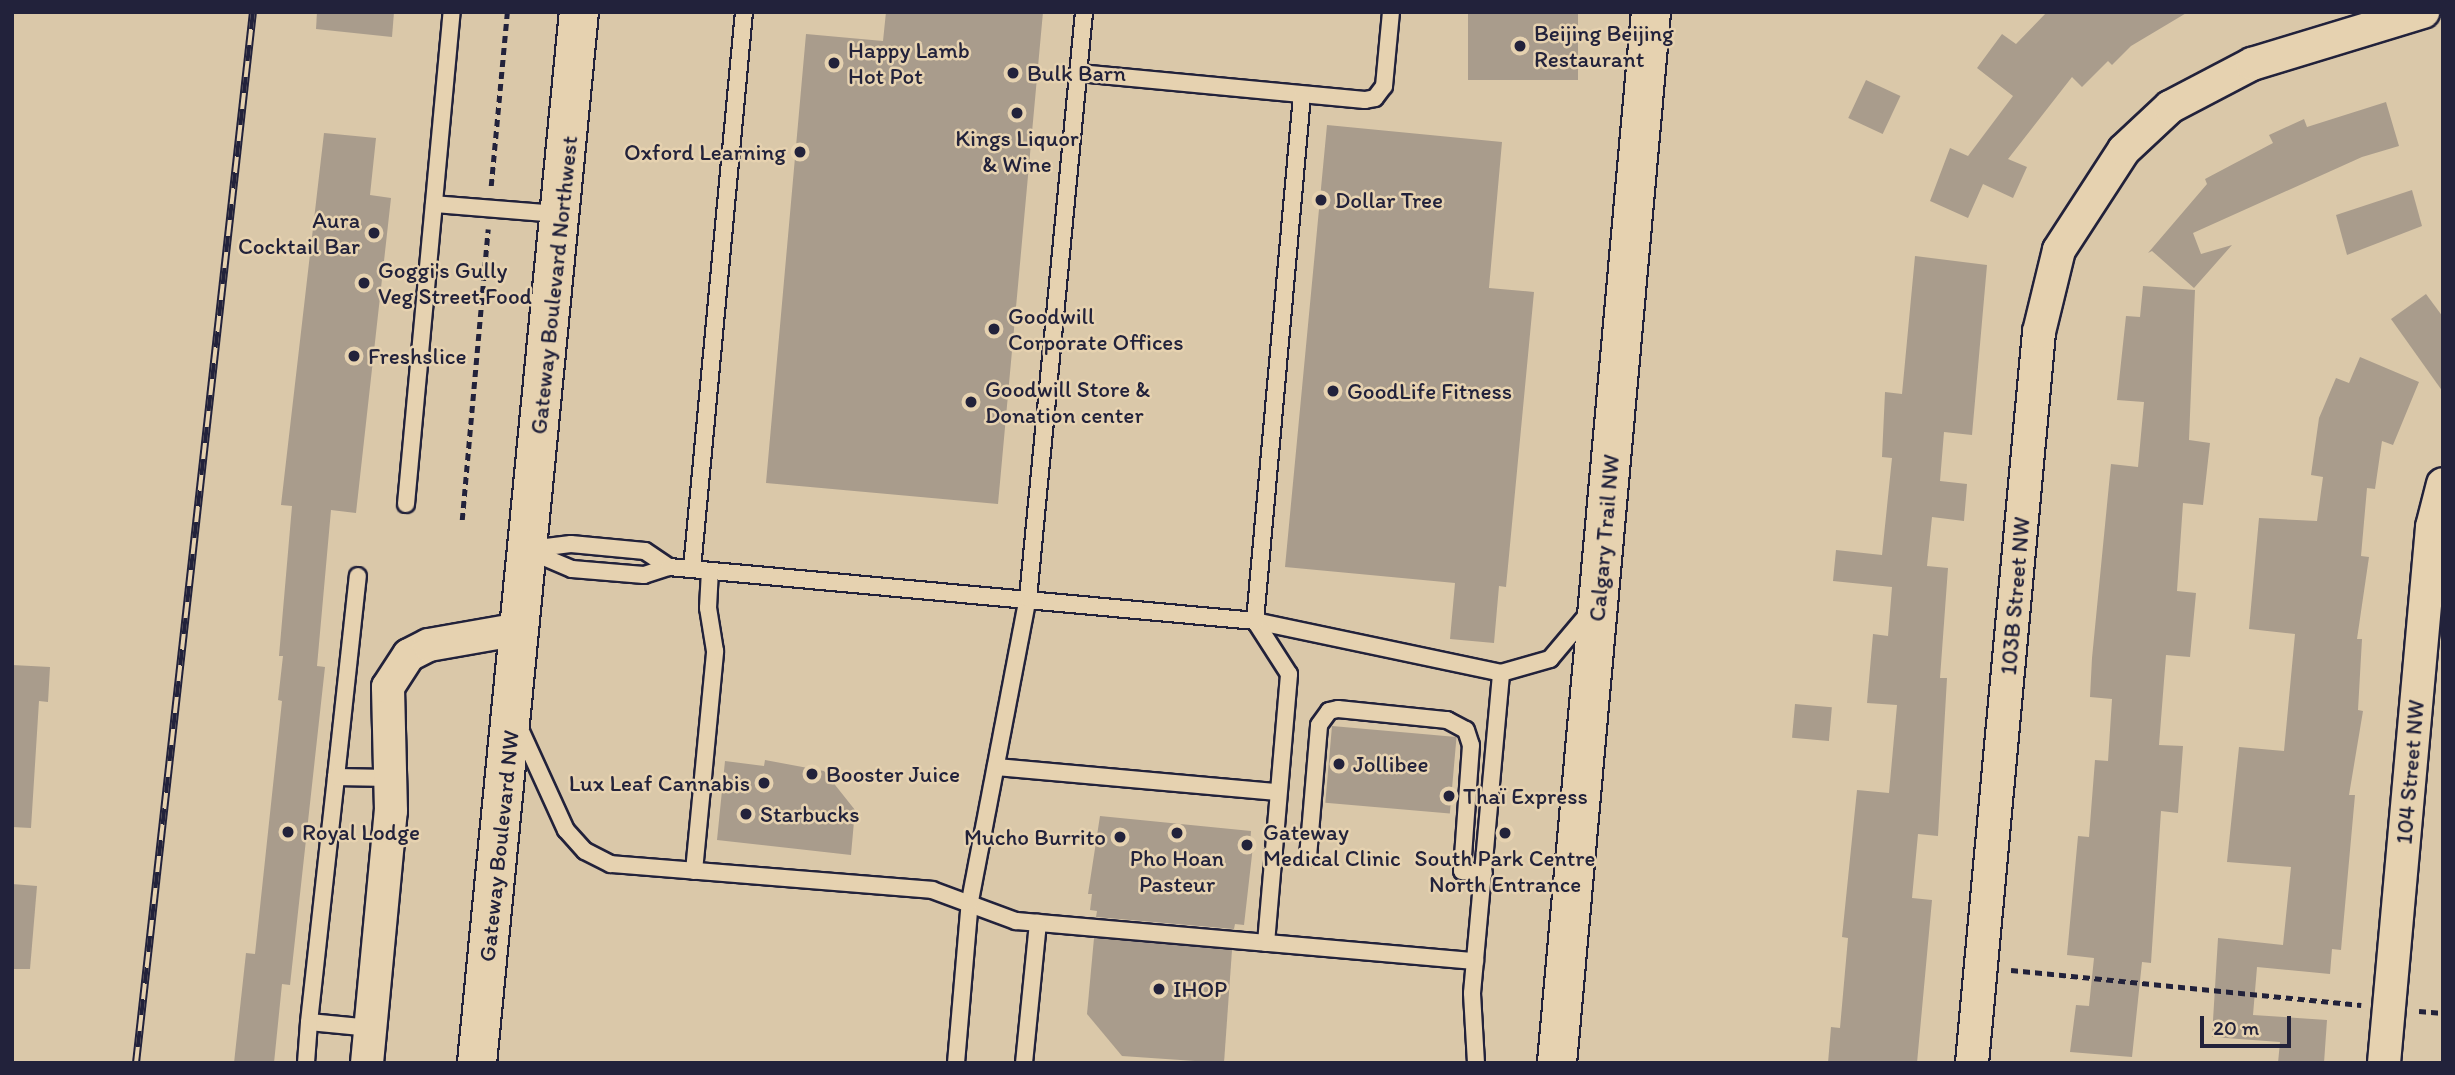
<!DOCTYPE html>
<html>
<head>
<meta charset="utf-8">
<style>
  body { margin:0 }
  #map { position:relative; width:2455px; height:1075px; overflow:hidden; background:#dac8a9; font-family:Itim,sans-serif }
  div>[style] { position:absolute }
  .building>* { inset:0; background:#a99c8c; transform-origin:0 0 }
  .path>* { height:4.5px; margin-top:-2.25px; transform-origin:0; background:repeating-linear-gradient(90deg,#22223b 0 7px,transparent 0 12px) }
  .roads { filter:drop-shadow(2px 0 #22223b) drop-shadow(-2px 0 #22223b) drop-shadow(0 2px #22223b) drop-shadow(0 -2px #22223b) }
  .service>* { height:16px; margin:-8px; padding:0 8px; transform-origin:8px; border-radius:8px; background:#e6d2b0 }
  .minor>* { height:32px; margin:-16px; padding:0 16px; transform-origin:16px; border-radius:16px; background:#e6d2b0 }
  .trunk>* { height:38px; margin:-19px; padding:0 19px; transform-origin:19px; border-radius:19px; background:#e6d2b0 }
  .rail>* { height:8px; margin-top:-4px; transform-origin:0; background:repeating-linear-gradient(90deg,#e6d2b0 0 16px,#22223b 0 32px); box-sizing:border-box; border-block:2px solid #22223b }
  .dots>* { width:19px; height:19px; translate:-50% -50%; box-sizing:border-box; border:4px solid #e6d2b0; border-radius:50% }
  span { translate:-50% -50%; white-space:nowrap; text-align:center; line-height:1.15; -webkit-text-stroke:5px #e6d2b0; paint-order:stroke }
  .poi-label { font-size:23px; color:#22223b }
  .left { translate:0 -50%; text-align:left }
  .right { translate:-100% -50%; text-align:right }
  .street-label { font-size:23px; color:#22223b }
  .frame { position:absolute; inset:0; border:14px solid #22223b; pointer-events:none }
  .scale { position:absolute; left:2200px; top:1016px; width:91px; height:32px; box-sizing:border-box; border:4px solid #22223b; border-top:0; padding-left:9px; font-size:21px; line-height:24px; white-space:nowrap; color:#22223b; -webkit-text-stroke:5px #e6d2b0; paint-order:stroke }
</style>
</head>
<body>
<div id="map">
  <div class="building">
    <div style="clip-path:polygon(317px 12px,394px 12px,392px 37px,316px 29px)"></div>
    <div style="clip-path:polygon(886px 12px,1043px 12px,998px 504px,766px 483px,806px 34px,883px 41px)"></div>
    <div style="left:1468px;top:12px;width:110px;height:68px"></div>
    <div style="clip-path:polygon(2047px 12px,2188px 12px,2131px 46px,2112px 65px,2108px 61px,2082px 87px,2072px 77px,2008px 159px,2027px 167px,2013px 198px,1983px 184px,1968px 218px,1930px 201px,1950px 148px,1968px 156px,2013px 96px,1977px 68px,2002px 34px,2016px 44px)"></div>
    <div style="left:1866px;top:80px;width:38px;height:42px;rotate:25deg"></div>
    <div style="clip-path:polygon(2386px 102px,2399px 146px,2362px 157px,2193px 233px,2201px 254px,2232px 245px,2194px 288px,2152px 251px,2148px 253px,2207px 184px,2205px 179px,2273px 143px,2269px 135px,2304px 119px,2307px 127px)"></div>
    <div style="clip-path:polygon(1327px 125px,1502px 142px,1489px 288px,1534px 292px,1506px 587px,1499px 586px,1494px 643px,1450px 639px,1455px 583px,1285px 567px)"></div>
    <div style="clip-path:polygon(324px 133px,376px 138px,370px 195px,391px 198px,356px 513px,331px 510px,317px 666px,325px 667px,290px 985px,282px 984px,274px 1063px,234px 1063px,246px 953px,255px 954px,282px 701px,278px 700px,283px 656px,279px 656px,292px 506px,281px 505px)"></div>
    <div style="clip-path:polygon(2412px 190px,2422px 226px,2347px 255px,2336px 215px)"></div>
    <div style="clip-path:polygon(1915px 256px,1987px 265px,1972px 435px,1944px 432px,1940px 481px,1967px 484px,1964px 521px,1932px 517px,1927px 566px,1948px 568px,1940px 678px,1947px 678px,1938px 836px,1918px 834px,1912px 898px,1932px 900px,1917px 1063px,1828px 1063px,1831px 1027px,1840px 1028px,1848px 938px,1842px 937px,1857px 790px,1889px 793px,1897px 705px,1867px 703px,1873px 634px,1888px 636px,1892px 587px,1833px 581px,1836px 550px,1882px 555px,1892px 458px,1882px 457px,1885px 392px,1902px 394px)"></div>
    <div style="clip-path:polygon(2143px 286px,2195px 290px,2189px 440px,2210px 443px,2203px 505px,2183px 503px,2177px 591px,2196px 593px,2190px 657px,2166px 655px,2159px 745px,2183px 746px,2178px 813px,2161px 811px,2151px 963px,2142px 962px,2132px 1057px,2070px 1052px,2076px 1005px,2089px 1006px,2094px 958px,2067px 955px,2078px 836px,2089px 837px,2095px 760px,2108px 761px,2112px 699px,2090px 697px,2092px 658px,2111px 464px,2138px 467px,2144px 402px,2117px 400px,2126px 316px,2140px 317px)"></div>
    <div style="clip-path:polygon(2426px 294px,2443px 317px,2443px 392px,2391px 319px)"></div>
    <div style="clip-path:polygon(2360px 357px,2419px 382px,2393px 445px,2382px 441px,2375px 489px,2367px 488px,2361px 556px,2369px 557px,2357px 639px,2362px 639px,2358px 710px,2363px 711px,2349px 795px,2355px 795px,2341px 950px,2332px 949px,2330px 974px,2257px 967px,2253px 1015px,2327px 1020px,2324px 1063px,2278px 1063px,2280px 1042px,2212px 1037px,2218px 938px,2283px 945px,2291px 867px,2227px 862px,2239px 747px,2284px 751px,2295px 634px,2249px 629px,2259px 518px,2317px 521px,2323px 477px,2311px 475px,2319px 418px,2336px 378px,2349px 383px)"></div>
    <div style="clip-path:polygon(12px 665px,50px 667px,48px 702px,39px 701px,31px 828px,12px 827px)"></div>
    <div style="left:1795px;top:704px;width:37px;height:34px;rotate:5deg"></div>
    <div style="left:1332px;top:726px;width:125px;height:77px;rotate:5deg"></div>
    <div style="clip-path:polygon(765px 760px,824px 771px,855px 810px,851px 855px,717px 840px,725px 761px,764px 766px)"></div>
    <div style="clip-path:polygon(1100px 816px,1251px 831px,1250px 846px,1253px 846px,1244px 925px,1235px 924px,1234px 929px,1096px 917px,1097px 911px,1090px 910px,1092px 894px,1088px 894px)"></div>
    <div style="clip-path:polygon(12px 884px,37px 886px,30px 969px,12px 969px)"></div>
    <div style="clip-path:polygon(1094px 938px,1232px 950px,1224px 1063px,1122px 1056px,1087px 1014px)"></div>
  </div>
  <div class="path">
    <div style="left:491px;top:186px;width:175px;rotate:-84.7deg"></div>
    <div style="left:462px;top:520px;width:292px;rotate:-84.9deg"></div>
    <div style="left:2011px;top:970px;width:352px;rotate:5.7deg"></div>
    <div style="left:2419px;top:1011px;width:24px;rotate:5deg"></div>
  </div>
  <div class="roads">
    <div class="service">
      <div style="left:1079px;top:73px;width:287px;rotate:5.4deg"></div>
      <div style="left:1365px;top:100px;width:10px;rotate:-11deg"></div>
      <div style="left:1375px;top:98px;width:15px;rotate:-53deg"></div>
      <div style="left:1384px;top:86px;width:74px;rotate:-84.6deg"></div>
      <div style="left:434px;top:204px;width:125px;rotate:4.6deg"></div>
      <div style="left:406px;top:504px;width:494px;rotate:-84.7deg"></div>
      <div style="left:530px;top:549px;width:41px;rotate:-7deg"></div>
      <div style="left:571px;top:544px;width:74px;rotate:5.4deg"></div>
      <div style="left:645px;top:551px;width:29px;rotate:34deg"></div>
      <div style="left:527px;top:550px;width:49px;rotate:22.9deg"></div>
      <div style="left:572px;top:569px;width:72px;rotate:4.8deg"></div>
      <div style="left:644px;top:575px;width:26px;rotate:-18deg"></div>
      <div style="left:669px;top:567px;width:588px;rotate:5.26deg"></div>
      <div style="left:1255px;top:621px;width:251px;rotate:11.9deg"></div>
      <div style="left:1501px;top:673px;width:51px;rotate:-15.9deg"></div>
      <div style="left:1550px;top:659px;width:57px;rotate:-49.9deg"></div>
      <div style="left:692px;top:569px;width:559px;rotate:-84.67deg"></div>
      <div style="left:519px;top:727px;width:113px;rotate:65.5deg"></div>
      <div style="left:566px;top:830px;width:28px;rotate:48deg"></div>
      <div style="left:585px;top:851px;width:29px;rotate:27deg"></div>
      <div style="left:611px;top:864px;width:322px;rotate:4.6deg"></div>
      <div style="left:932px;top:890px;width:90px;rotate:20.3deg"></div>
      <div style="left:1016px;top:921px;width:461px;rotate:5deg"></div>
      <div style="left:996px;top:767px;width:283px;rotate:5.1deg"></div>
      <div style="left:336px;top:777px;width:202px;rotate:-83.8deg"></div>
      <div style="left:1308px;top:857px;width:132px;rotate:-85.2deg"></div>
      <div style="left:1319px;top:725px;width:17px;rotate:-54deg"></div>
      <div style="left:1329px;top:711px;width:9px;rotate:-13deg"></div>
      <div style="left:1338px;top:709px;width:110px;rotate:5.8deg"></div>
      <div style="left:1447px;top:720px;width:21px;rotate:28deg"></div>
      <div style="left:1466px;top:730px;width:16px;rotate:72deg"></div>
      <div style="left:1471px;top:745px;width:126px;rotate:94.1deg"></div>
      <div style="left:1462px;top:871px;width:22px;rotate:5deg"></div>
      <div style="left:694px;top:871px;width:221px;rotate:-84.5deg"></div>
      <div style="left:715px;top:651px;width:44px;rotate:-99.2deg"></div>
      <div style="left:708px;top:608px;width:37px;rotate:-87deg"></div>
      <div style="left:1266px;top:943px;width:270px;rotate:-85.1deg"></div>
      <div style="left:1289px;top:674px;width:63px;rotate:-122.7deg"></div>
      <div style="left:1255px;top:621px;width:528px;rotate:-84.89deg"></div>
      <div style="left:371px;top:1028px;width:62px;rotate:-174.5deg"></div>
      <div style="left:309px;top:1022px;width:246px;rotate:-83.7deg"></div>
      <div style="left:336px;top:777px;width:54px;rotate:1.1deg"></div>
      <div style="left:306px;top:1063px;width:41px;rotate:-85.8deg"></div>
      <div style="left:956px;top:1063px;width:163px;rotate:-85.1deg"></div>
      <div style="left:970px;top:901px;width:309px;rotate:-79.2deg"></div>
      <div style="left:1028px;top:598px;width:589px;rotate:-84.54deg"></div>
      <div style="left:1024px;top:1063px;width:141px;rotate:-84.3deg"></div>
      <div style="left:1476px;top:1063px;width:70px;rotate:-93.3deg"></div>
      <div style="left:1472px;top:993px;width:321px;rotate:-84.8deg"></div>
    </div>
    <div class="minor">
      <div style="left:367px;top:1063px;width:253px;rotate:-84.6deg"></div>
      <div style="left:391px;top:811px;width:124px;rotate:-91.4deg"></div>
      <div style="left:388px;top:687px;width:38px;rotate:-57deg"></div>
      <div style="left:409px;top:655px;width:22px;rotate:-27deg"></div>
      <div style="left:429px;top:645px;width:92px;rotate:-10deg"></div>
      <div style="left:1972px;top:1063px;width:734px;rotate:-84.76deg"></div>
      <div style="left:2039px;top:332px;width:84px;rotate:-76.3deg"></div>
      <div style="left:2059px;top:250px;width:119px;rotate:-57deg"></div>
      <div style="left:2124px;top:150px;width:63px;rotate:-43.1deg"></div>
      <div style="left:2170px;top:107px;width:93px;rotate:-27.7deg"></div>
      <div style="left:2252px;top:64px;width:179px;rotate:-16.9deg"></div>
      <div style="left:2384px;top:1063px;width:538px;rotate:-84.88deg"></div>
      <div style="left:2432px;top:527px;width:44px;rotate:-75.7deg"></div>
    </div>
    <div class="trunk">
      <div style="left:477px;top:1063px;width:1056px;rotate:-84.46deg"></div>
      <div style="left:1557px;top:1063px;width:1055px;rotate:-84.89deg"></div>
    </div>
  </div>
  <div class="rail">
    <div style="left:136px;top:1063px;width:1057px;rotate:-83.65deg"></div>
  </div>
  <div class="dots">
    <div style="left:1520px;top:46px;background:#22223b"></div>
    <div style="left:834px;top:63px;background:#22223b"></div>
    <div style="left:1013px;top:73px;background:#22223b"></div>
    <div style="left:1017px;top:113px;background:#22223b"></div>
    <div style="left:800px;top:152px;background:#22223b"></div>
    <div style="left:1321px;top:200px;background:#22223b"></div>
    <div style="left:374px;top:233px;background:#22223b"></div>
    <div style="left:364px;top:283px;background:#22223b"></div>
    <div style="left:994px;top:329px;background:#22223b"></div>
    <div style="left:354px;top:356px;background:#22223b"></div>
    <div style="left:1333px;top:391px;background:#22223b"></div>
    <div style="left:971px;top:402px;background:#22223b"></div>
    <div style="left:1339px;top:764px;background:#22223b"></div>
    <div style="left:812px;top:774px;background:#22223b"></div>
    <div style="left:764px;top:783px;background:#22223b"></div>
    <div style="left:1449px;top:796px;background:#22223b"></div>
    <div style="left:746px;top:814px;background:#22223b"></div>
    <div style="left:288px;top:832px;background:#22223b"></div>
    <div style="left:1177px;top:833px;background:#22223b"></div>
    <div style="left:1505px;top:833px;background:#22223b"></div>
    <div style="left:1120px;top:837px;background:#22223b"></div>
    <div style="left:1247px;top:845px;background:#22223b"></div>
    <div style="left:1159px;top:989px;background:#22223b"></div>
  </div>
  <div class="poi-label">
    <span class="left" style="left:1534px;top:46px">Beijing Beijing<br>Restaurant</span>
    <span class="left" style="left:848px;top:63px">Happy Lamb<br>Hot Pot</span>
    <span class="left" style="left:1027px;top:73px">Bulk Barn</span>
    <span style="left:1017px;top:151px">Kings Liquor<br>&amp; Wine</span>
    <span class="right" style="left:786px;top:152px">Oxford Learning</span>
    <span class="left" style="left:1335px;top:200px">Dollar Tree</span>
    <span class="right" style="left:360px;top:233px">Aura<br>Cocktail Bar</span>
    <span class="left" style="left:378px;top:283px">Goggi's Gully<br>Veg Street Food</span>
    <span class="left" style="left:1008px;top:329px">Goodwill<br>Corporate Offices</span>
    <span class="left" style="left:368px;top:356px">Freshslice</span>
    <span class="left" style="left:985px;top:402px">Goodwill Store &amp;<br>Donation center</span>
    <span class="left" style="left:1347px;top:391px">GoodLife Fitness</span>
    <span class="left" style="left:1353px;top:764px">Jollibee</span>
    <span class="left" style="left:826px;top:774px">Booster Juice</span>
    <span class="right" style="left:750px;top:783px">Lux Leaf Cannabis</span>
    <span class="left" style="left:1463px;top:796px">Thaï Express</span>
    <span class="left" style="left:760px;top:814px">Starbucks</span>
    <span class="left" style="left:302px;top:832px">Royal Lodge</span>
    <span class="left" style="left:1263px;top:845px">Gateway<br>Medical Clinic</span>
    <span class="right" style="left:1106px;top:837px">Mucho Burrito</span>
    <span style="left:1177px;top:871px">Pho Hoan<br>Pasteur</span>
    <span style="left:1505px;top:871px">South Park Centre<br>North Entrance</span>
    <span class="left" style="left:1173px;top:989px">IHOP</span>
  </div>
  <div class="street-label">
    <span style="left:554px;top:285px;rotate:-84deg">Gateway Boulevard Northwest</span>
    <span style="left:1604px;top:538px;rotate:-85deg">Calgary Trail NW</span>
    <span style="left:2015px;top:596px;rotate:-85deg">103B Street NW</span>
    <span style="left:2410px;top:772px;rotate:-85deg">104 Street NW</span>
    <span style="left:499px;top:846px;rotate:-84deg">Gateway Boulevard NW</span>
  </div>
  <div class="frame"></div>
  <div class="scale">20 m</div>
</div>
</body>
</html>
